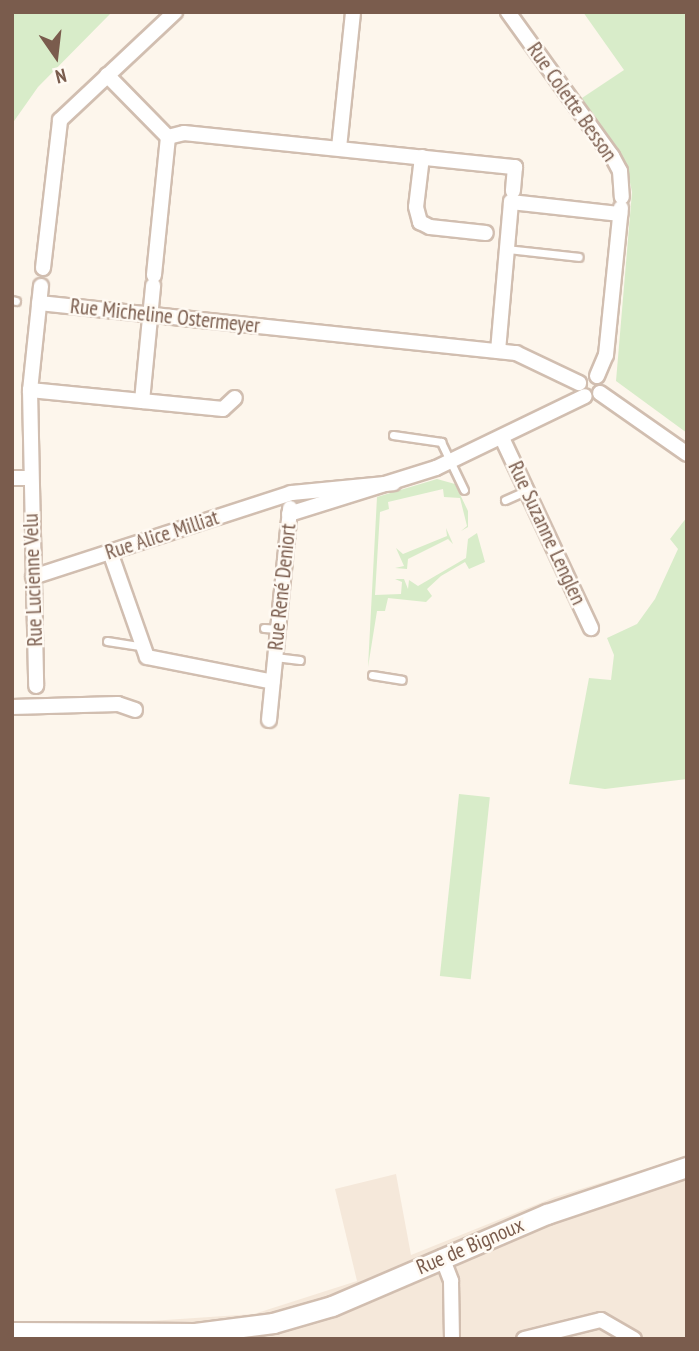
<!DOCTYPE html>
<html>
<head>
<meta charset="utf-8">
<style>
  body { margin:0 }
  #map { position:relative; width:699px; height:1351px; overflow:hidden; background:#fdf6ec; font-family:"PT Sans Narrow",sans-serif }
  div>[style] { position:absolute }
  .residential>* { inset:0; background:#f5e8da }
  .green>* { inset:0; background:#d8ecc9; transform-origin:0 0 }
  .roads { filter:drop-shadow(2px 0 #d1beb0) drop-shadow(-2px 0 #d1beb0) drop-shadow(0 2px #d1beb0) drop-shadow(0 -2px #d1beb0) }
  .lane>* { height:7px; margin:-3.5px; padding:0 3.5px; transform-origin:3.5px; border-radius:3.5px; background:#fff }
  .street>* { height:14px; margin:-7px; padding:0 7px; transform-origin:7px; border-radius:7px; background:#fff }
  .secondary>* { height:19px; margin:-9.5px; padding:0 9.5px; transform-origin:9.5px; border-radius:9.5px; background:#fff }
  span { translate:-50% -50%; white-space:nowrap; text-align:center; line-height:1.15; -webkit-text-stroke:5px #fffaf3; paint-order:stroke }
  .street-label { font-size:21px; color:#7a5c4d }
  .frame { position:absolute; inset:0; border:14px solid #7a5c4d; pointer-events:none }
  .north { position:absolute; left:21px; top:21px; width:70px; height:70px; -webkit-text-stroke:5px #fffaf3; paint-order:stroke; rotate:166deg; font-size:19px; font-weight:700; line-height:28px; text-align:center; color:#7a5c4d }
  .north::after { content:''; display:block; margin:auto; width:24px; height:32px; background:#7a5c4d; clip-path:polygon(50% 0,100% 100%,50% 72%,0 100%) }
</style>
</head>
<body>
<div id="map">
  <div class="residential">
    <div style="clip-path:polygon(687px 1156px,687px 1339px,127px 1339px,121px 1323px,254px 1314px,357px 1281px,335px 1189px,396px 1174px,411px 1255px,555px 1197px)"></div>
  </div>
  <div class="green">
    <div style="clip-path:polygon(12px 12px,111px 13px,38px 87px,12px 124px)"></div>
    <div style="clip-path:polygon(583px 12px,687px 12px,687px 433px,616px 381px,632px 192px,627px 169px,582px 98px,624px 70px)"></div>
    <div style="clip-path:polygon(437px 479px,455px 484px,468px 511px,468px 527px,461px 531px,467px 526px,460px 498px,444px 497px,443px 489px,388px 502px,389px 509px,380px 512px,375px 595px,401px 594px,402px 582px,395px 579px,404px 579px,408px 589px,409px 580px,418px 586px,466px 558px,468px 539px,477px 533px,485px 562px,469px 569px,465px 562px,441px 576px,427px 589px,432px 596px,426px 602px,388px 598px,385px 611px,377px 611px,368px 667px,377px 497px)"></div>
    <div style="clip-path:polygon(687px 517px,687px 779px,605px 789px,569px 784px,589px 678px,611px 680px,614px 655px,607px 638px,637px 624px,655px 599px,678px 549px,670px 539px)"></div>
    <div style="clip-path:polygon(446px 528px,453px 544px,448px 539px,408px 559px,407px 569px,395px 568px,404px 566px,396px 548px,403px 554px,447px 536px)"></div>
    <div style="left:459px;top:794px;width:31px;height:183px;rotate:6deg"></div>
  </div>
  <div class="roads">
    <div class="lane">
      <div style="left:507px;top:249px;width:72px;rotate:6.3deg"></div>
      <div style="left:12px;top:300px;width:4px;rotate:14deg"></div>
      <div style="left:393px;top:435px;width:49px;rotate:8.3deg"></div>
      <div style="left:441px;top:442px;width:53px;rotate:64.4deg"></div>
      <div style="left:505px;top:500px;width:24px;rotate:-24deg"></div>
      <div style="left:264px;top:628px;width:14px;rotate:4deg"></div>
      <div style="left:107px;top:641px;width:33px;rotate:9deg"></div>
      <div style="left:275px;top:657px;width:25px;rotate:7deg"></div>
      <div style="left:372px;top:675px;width:30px;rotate:9deg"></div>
    </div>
    <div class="street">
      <div style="left:508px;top:12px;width:178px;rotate:54.2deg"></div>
      <div style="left:612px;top:156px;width:17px;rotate:62deg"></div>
      <div style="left:620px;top:171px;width:26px;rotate:86deg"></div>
      <div style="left:107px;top:75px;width:87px;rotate:45.5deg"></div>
      <div style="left:168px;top:137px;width:139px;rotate:95.8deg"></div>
      <div style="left:168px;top:137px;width:16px;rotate:-14deg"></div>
      <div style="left:184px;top:133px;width:333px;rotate:5.9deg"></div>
      <div style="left:515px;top:167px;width:24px;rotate:95deg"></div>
      <div style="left:339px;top:148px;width:137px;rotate:-84.1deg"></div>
      <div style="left:422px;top:157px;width:50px;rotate:96.8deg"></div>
      <div style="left:416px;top:207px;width:16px;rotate:75deg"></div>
      <div style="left:420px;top:222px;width:11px;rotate:27deg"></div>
      <div style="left:430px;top:227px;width:56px;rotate:6.1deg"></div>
      <div style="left:43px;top:268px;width:149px;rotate:-83.4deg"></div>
      <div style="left:60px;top:120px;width:158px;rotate:-43.2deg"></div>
      <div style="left:41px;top:286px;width:105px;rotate:96deg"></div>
      <div style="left:30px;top:390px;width:194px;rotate:5.6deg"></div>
      <div style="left:223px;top:409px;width:16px;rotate:-43deg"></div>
      <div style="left:39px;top:303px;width:480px;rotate:6deg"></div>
      <div style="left:516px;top:353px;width:70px;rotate:25.5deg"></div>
      <div style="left:498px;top:351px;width:150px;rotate:-85deg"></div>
      <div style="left:511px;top:202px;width:110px;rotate:6.3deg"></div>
      <div style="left:597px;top:376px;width:23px;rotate:-67deg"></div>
      <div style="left:606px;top:355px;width:148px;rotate:-84.2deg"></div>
      <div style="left:30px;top:390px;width:296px;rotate:88.8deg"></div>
      <div style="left:600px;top:393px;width:106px;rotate:35deg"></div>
      <div style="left:142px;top:401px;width:116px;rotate:-84.5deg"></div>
      <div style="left:502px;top:438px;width:210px;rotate:64.9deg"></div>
      <div style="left:12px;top:478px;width:18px"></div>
      <div style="left:289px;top:514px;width:154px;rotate:-17.4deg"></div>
      <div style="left:436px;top:468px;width:165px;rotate:-25.8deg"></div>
      <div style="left:110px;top:552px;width:111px;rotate:70.6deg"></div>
      <div style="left:147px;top:657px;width:128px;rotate:11.2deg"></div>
      <div style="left:33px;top:577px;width:271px;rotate:-18deg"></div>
      <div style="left:291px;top:493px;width:103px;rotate:-5.5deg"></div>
      <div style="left:12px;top:707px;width:106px;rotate:-1.6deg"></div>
      <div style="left:118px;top:704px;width:18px;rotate:19deg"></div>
      <div style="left:269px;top:720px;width:213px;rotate:-84.3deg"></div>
      <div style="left:442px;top:1257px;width:26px;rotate:69deg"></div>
      <div style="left:451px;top:1281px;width:58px;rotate:89deg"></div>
      <div style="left:524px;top:1339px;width:79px;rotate:-13.9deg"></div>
      <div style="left:601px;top:1320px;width:38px;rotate:30deg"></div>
    </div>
    <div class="secondary">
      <div style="left:12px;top:1332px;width:183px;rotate:0.3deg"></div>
      <div style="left:195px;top:1333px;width:79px;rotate:-7.3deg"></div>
      <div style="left:273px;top:1323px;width:61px;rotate:-16.1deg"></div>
      <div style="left:332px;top:1306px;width:234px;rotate:-23.2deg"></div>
      <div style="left:547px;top:1214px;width:148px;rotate:-18.6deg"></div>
    </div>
  </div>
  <div class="street-label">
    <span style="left:572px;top:102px;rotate:55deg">Rue Colette Besson</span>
    <span style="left:165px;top:316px;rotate:6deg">Rue Micheline Ostermeyer</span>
    <span style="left:547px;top:533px;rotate:65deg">Rue Suzanne Lenglen</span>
    <span style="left:162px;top:535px;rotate:-18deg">Rue Alice Milliat</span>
    <span style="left:33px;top:580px;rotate:-92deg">Rue Lucienne Velu</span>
    <span style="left:282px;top:587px;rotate:-84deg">Rue René Deniort</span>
    <span style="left:470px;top:1246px;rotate:-23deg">Rue de Bignoux</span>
  </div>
  <div class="frame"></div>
  <div class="north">N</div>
</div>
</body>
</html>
